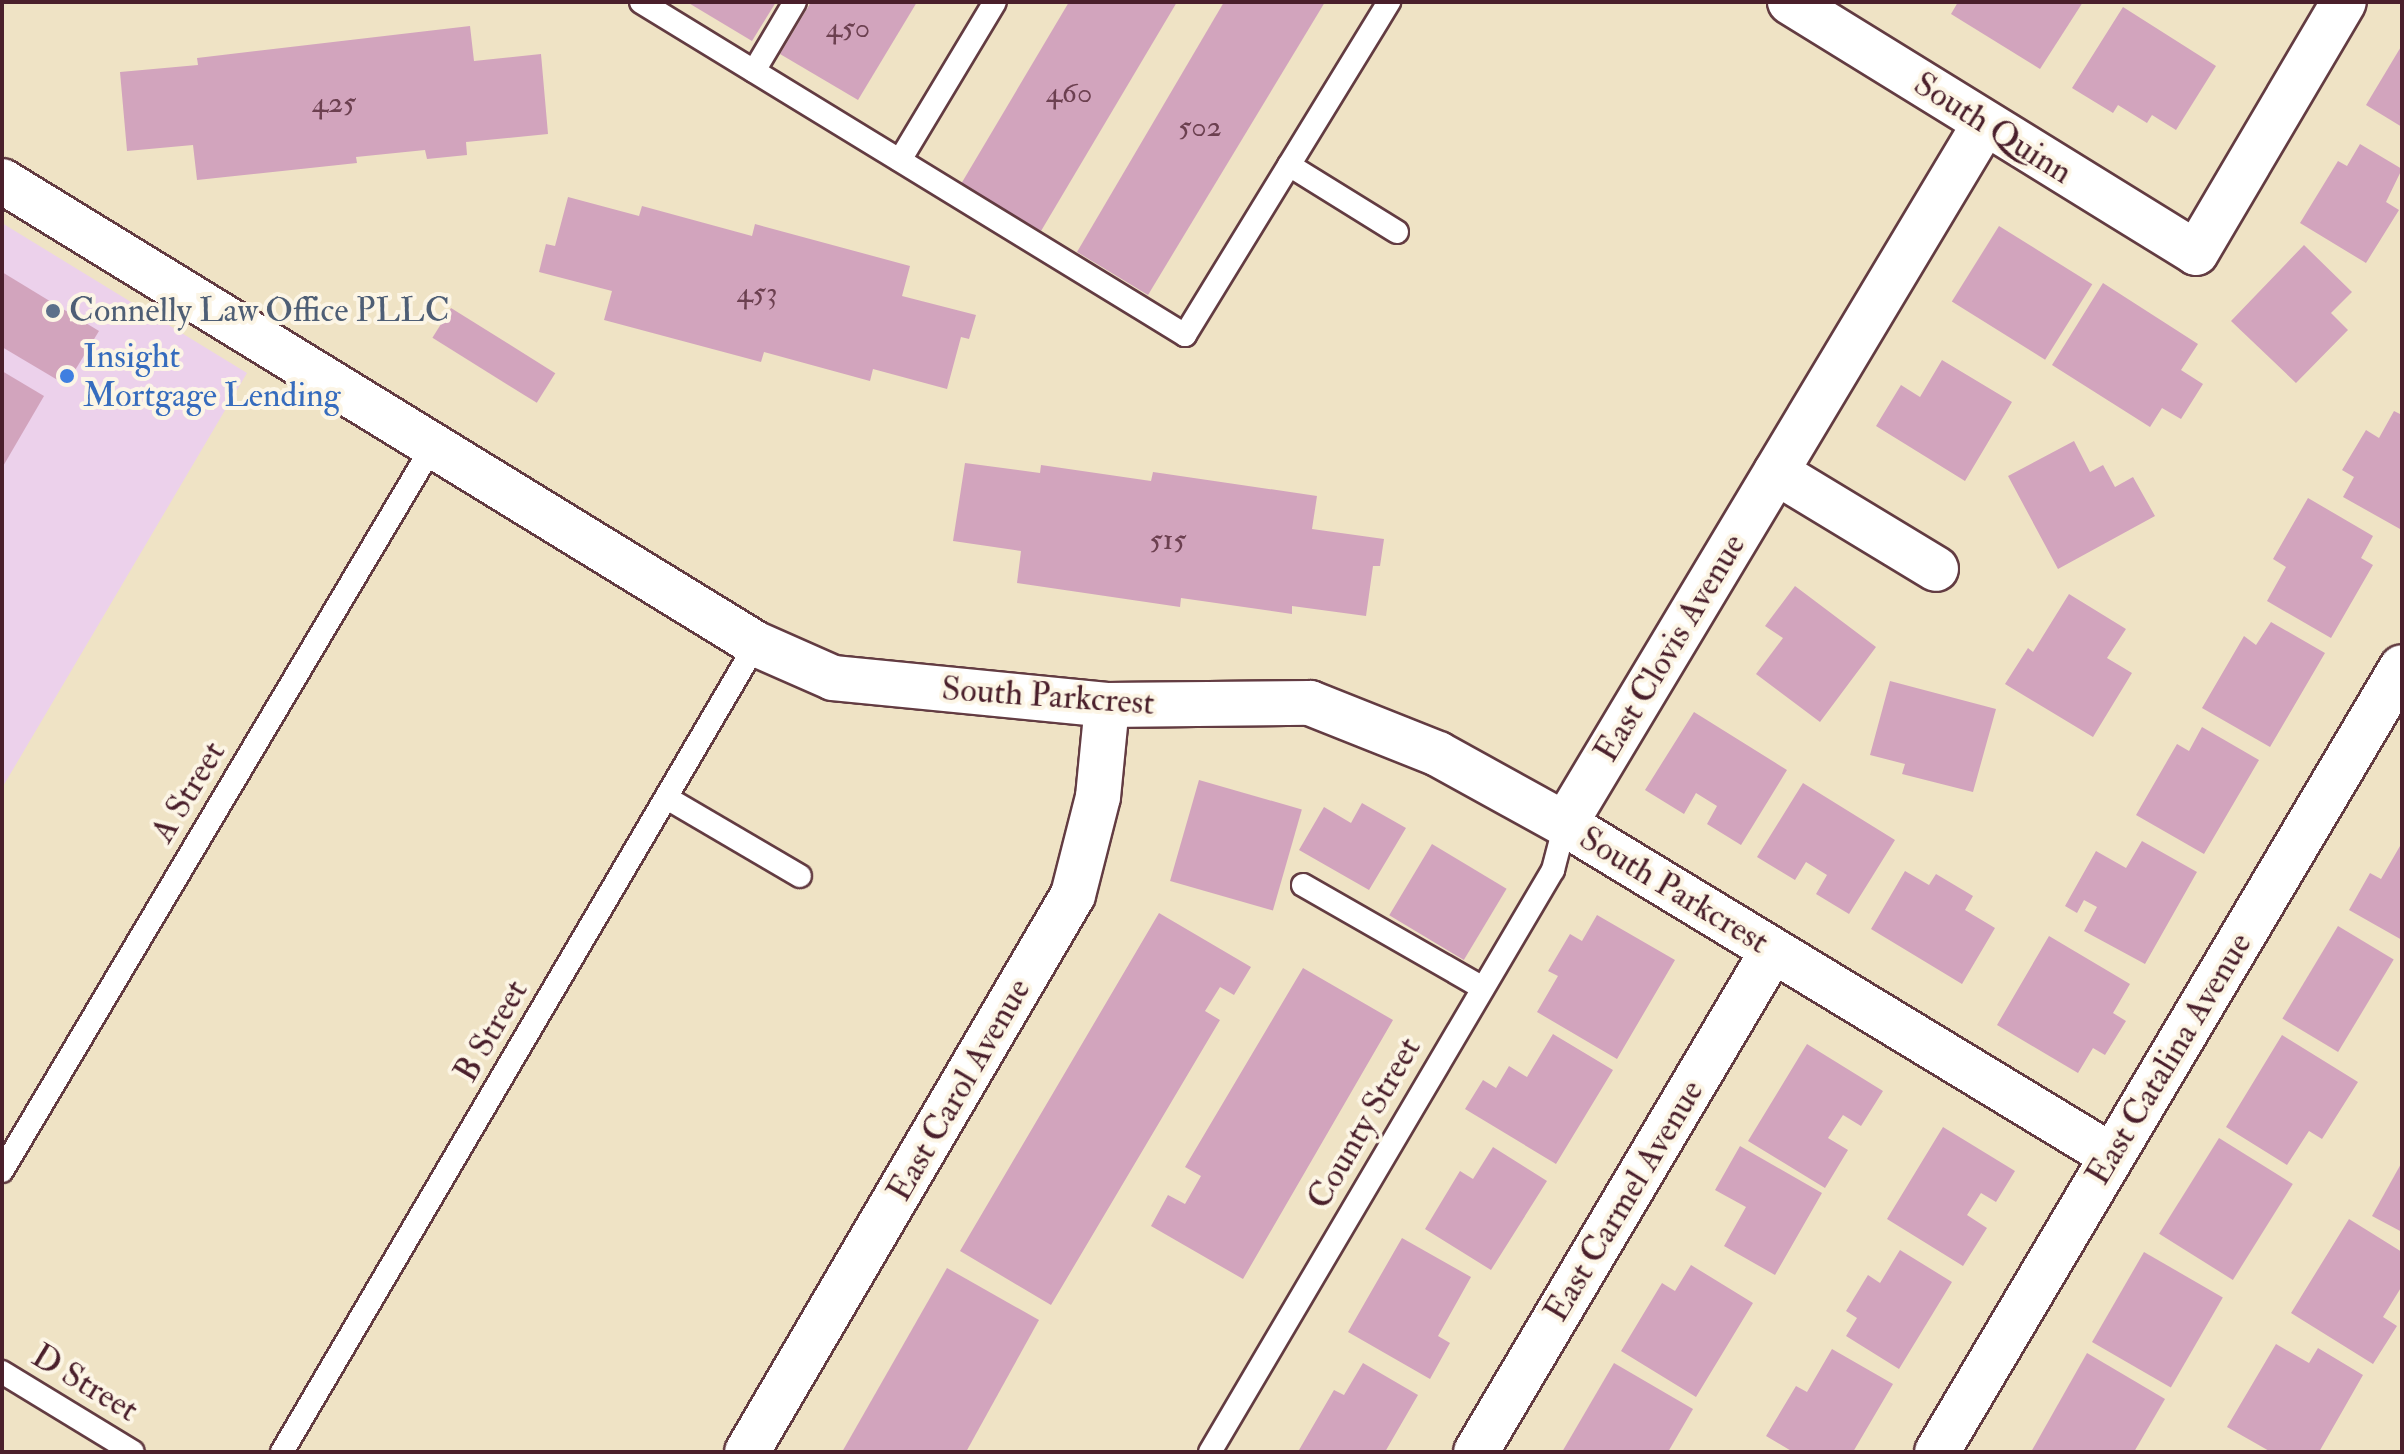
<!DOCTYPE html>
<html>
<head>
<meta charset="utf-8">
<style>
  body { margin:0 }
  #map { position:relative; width:2404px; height:1454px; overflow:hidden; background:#efe3c5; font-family:"IM FELL Double Pica",serif }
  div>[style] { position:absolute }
  .built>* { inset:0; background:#ecd1eb }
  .building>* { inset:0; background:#d2a4bd; transform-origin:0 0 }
  .roads { filter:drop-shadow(2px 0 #633c42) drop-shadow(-2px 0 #633c42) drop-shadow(0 2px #633c42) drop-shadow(0 -2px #633c42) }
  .lane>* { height:22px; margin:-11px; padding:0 11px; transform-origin:11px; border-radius:11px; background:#fff }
  .street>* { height:44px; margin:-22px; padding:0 22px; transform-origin:22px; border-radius:22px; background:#fff }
  .dots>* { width:22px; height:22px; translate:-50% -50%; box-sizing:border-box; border:4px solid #fcf5e5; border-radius:50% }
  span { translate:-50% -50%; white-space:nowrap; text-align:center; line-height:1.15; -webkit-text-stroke:8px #fcf5e5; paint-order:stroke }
  .number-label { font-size:30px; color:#6c4050 }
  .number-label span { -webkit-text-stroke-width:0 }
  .street-label { font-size:34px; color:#4a1f2b }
  .service-label { font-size:34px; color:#4e5e75 }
  .left { translate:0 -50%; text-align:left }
  .shop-label { font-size:34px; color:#366cbe }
  .frame { position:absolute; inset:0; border:4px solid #4a1f2b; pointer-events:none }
</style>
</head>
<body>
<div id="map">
  <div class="built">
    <div style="clip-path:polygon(2px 223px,247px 373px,2px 788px)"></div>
  </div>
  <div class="building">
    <div style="clip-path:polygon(687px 2px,776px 2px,752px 41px)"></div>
    <div style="clip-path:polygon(811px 2px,917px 2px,858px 100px,780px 54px)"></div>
    <div style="clip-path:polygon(1069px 2px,1177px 2px,1041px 231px,961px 184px)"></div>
    <div style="clip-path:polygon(1224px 2px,1325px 2px,1148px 295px,1077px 252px)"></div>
    <div style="clip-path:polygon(1958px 2px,2083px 2px,2040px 69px,1951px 14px)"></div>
    <div style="clip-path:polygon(2123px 7px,2216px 66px,2176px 130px,2152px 115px,2147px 123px,2118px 105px,2113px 113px,2072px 88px)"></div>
    <div style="clip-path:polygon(470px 26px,474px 61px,541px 54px,548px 134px,466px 142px,467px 155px,427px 159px,425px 150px,356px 157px,357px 163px,197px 180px,193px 145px,127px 151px,120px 72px,198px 65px,197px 58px)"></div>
    <div style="clip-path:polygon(2402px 45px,2402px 127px,2366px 105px)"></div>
    <div style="clip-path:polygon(2360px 144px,2402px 169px,2386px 202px,2399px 210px,2366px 263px,2300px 223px,2338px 161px,2347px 166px)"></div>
    <div style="clip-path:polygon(568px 197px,639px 216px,642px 206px,752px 236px,755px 224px,910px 266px,902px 296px,976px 315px,969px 339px,961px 337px,947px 389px,873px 369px,870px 381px,764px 352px,761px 362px,604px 320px,612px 291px,539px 272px,546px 244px,555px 246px)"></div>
    <div style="left:1999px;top:226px;width:110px;height:89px;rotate:32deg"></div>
    <div style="clip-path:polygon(2304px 245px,2352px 292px,2331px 313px,2348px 330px,2296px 383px,2231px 321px)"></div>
    <div style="clip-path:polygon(2px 272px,99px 331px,66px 385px,2px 347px)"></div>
    <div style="clip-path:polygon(2103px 283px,2198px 344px,2181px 370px,2203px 384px,2181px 419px,2162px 408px,2150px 427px,2052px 365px)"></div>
    <div style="left:451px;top:308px;width:123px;height:35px;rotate:32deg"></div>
    <div style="clip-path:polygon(1942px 360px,2012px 402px,1965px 481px,1876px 426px,1901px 385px,1920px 397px)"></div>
    <div style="clip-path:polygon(2px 371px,44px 396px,2px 468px)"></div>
    <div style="clip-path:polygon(2394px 411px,2402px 415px,2400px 529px,2343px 497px,2354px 477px,2342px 470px,2366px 430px,2379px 438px)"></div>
    <div style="clip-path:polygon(2074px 441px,2090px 472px,2103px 465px,2115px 487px,2133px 477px,2155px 516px,2058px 569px,2008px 476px)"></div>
    <div style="clip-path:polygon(965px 463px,1040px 473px,1041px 465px,1151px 481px,1153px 472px,1317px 496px,1312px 529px,1384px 539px,1380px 566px,1373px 566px,1366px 616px,1292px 606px,1292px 614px,1181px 598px,1180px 607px,1017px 583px,1021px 551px,953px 541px)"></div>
    <div style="clip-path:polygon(2308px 498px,2373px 536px,2361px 558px,2373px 565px,2331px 638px,2267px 601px,2286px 567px,2273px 559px)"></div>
    <div style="clip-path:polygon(1795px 586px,1876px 647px,1820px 722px,1756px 674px,1783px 638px,1765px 626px)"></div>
    <div style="clip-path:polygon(2069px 594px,2126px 629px,2107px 658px,2132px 673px,2093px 737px,2005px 684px,2028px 648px,2033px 652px)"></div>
    <div style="clip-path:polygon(2271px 622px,2325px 653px,2270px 747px,2202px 708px,2244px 636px,2256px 645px)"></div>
    <div style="clip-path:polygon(1890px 681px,1996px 709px,1973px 792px,1902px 774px,1905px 764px,1870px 755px)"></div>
    <div style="clip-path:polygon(1694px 712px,1787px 770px,1741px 845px,1707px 824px,1717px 806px,1696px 793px,1684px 814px,1645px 790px)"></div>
    <div style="clip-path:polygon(2202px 727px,2259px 760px,2204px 854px,2136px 815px,2177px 744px,2189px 751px)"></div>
    <div style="left:1199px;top:780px;width:107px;height:105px;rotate:16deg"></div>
    <div style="clip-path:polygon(1803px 783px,1895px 840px,1849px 914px,1816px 894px,1827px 875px,1806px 862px,1795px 880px,1757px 857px)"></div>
    <div style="clip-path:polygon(1362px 803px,1406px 828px,1369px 890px,1299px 850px,1324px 807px,1351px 823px)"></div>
    <div style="clip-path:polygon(2142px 841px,2197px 872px,2145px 964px,2084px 931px,2097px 907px,2084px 900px,2077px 913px,2065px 906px,2096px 851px,2126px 868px)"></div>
    <div style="left:1432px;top:844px;width:87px;height:83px;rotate:31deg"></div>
    <div style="clip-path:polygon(2400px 846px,2402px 847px,2402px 940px,2349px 910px,2370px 873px,2381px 879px)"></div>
    <div style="clip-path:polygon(1905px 871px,1929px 885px,1936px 874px,1973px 896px,1965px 910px,1995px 928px,1962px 984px,1871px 929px)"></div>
    <div style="clip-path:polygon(1159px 913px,1251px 967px,1234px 995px,1220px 987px,1205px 1011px,1220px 1020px,1051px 1305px,960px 1251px)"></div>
    <div style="clip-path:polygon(1597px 915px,1675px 960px,1617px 1059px,1537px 1012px,1558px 976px,1548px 971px,1570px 934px,1582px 941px)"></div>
    <div style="left:2338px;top:926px;width:65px;height:108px;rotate:31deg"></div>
    <div style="clip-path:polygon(2049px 936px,2130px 984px,2113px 1013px,2126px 1021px,2105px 1055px,2093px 1048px,2078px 1073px,1997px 1025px)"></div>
    <div style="clip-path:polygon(1303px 968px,1393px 1020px,1243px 1279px,1151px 1226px,1168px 1195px,1185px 1204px,1201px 1176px,1185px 1167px)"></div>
    <div style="clip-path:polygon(1553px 1034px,1613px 1070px,1556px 1164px,1465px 1109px,1483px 1080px,1496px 1088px,1509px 1066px,1527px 1077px)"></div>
    <div style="clip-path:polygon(2282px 1035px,2358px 1082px,2322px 1139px,2309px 1131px,2287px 1165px,2226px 1127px)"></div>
    <div style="clip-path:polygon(1807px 1044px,1883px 1091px,1861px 1126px,1843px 1115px,1828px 1138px,1848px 1150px,1825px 1188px,1748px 1141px)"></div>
    <div style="clip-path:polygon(1943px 1127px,2015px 1171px,1996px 1202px,1981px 1193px,1967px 1215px,1987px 1228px,1963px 1266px,1887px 1219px)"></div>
    <div style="left:2219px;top:1138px;width:87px;height:113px;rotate:32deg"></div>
    <div style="clip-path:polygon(1740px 1146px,1822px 1193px,1775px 1275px,1724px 1246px,1746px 1207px,1715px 1190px)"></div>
    <div style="clip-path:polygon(1493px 1147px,1547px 1181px,1491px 1270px,1425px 1229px,1460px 1171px,1473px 1179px)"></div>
    <div style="clip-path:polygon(2402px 1162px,2402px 1232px,2372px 1216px)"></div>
    <div style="clip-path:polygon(2349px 1219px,2402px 1252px,2402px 1286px,2383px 1317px,2397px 1326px,2373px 1364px,2291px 1313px)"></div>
    <div style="clip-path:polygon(1402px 1238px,1471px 1277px,1438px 1336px,1450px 1343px,1430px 1379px,1348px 1332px)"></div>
    <div style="clip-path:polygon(1900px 1250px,1952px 1282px,1899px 1369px,1846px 1336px,1857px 1318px,1846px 1311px,1868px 1275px,1880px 1283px)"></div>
    <div style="left:2144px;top:1252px;width:91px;height:104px;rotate:30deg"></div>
    <div style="clip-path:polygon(1691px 1265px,1753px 1303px,1696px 1397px,1621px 1351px,1662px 1283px,1675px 1291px)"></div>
    <div style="clip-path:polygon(947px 1268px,1039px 1320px,966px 1452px,842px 1452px)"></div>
    <div style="clip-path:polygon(2276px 1344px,2309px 1363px,2318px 1348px,2363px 1375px,2319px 1452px,2271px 1452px,2227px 1427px)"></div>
    <div style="clip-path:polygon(1832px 1349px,1893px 1384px,1853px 1452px,1793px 1452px,1766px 1436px,1796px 1386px,1807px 1392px)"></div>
    <div style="clip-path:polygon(2087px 1353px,2165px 1399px,2134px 1452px,2031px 1452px)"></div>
    <div style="clip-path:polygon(1363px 1363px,1418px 1395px,1385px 1452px,1299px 1450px,1334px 1390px,1344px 1395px)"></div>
    <div style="clip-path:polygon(1614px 1363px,1693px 1409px,1668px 1452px,1562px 1452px)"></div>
  </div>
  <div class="roads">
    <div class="lane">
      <div style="left:641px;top:2px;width:638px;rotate:31.47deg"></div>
      <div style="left:1185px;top:335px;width:391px;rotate:-58.5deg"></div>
      <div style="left:754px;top:71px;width:80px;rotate:-59.3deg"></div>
      <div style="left:900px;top:160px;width:184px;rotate:-59deg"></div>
      <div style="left:1289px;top:165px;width:127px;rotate:31.8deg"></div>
      <div style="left:667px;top:798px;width:154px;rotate:30.4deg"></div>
      <div style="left:1303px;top:885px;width:207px;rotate:29.8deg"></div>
      <div style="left:2px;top:1171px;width:842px;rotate:-59.29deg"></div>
      <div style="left:2px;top:1372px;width:153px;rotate:31.4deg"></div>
      <div style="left:282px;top:1452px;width:937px;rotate:-59.6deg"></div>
      <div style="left:1210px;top:1452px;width:676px;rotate:-59.49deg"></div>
      <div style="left:1553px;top:870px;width:48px;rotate:-75.4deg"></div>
    </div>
    <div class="street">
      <div style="left:1790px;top:2px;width:477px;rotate:31.7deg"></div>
      <div style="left:2196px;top:253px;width:291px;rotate:-59.5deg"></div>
      <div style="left:2px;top:181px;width:885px;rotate:31.55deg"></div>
      <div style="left:756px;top:644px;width:84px;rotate:23.8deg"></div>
      <div style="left:833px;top:678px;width:275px;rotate:5.6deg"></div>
      <div style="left:1107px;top:705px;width:203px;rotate:-0.6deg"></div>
      <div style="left:1310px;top:703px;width:138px;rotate:21.7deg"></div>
      <div style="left:1438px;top:754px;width:145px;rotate:28.9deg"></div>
      <div style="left:1565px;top:824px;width:640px;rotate:31.26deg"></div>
      <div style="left:1776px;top:472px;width:187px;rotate:31.2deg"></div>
      <div style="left:1565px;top:824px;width:817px;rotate:-59.07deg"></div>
      <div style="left:747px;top:1452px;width:645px;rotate:-59.66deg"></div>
      <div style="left:1073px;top:895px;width:101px;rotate:-75.7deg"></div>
      <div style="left:1098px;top:797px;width:92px;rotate:-84.4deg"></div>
      <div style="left:1476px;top:1452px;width:583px;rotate:-59.39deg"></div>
      <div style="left:1937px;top:1452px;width:912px;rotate:-59.36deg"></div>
    </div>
  </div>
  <div class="dots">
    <div style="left:53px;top:311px;background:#5c6f8a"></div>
    <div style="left:67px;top:376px;background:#3f7fe0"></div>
  </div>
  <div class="number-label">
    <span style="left:848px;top:28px">450</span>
    <span style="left:1069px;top:93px">460</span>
    <span style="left:334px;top:103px">425</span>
    <span style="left:1200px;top:127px">502</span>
    <span style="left:757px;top:293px">453</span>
    <span style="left:1168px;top:540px">515</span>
  </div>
  <div class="street-label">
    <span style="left:1993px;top:128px;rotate:32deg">South Quinn</span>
    <span style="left:1670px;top:648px;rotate:-59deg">East Clovis Avenue</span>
    <span style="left:1048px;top:696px;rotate:4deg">South Parkcrest</span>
    <span style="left:188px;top:792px;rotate:-59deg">A Street</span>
    <span style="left:1674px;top:890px;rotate:31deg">South Parkcrest</span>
    <span style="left:491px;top:1031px;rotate:-60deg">B Street</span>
    <span style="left:2169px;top:1059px;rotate:-59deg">East Catalina Avenue</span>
    <span style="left:959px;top:1090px;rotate:-60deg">East Carol Avenue</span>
    <span style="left:1364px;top:1123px;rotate:-60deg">County Street</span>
    <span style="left:1624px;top:1201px;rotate:-59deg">East Carmel Avenue</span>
    <span style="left:85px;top:1383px;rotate:31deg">D Street</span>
  </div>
  <div class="service-label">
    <span class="left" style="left:69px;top:311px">Connelly Law Office PLLC</span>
  </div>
  <div class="shop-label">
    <span class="left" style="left:83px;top:376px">Insight<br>Mortgage Lending</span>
  </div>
  <div class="frame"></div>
</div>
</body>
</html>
